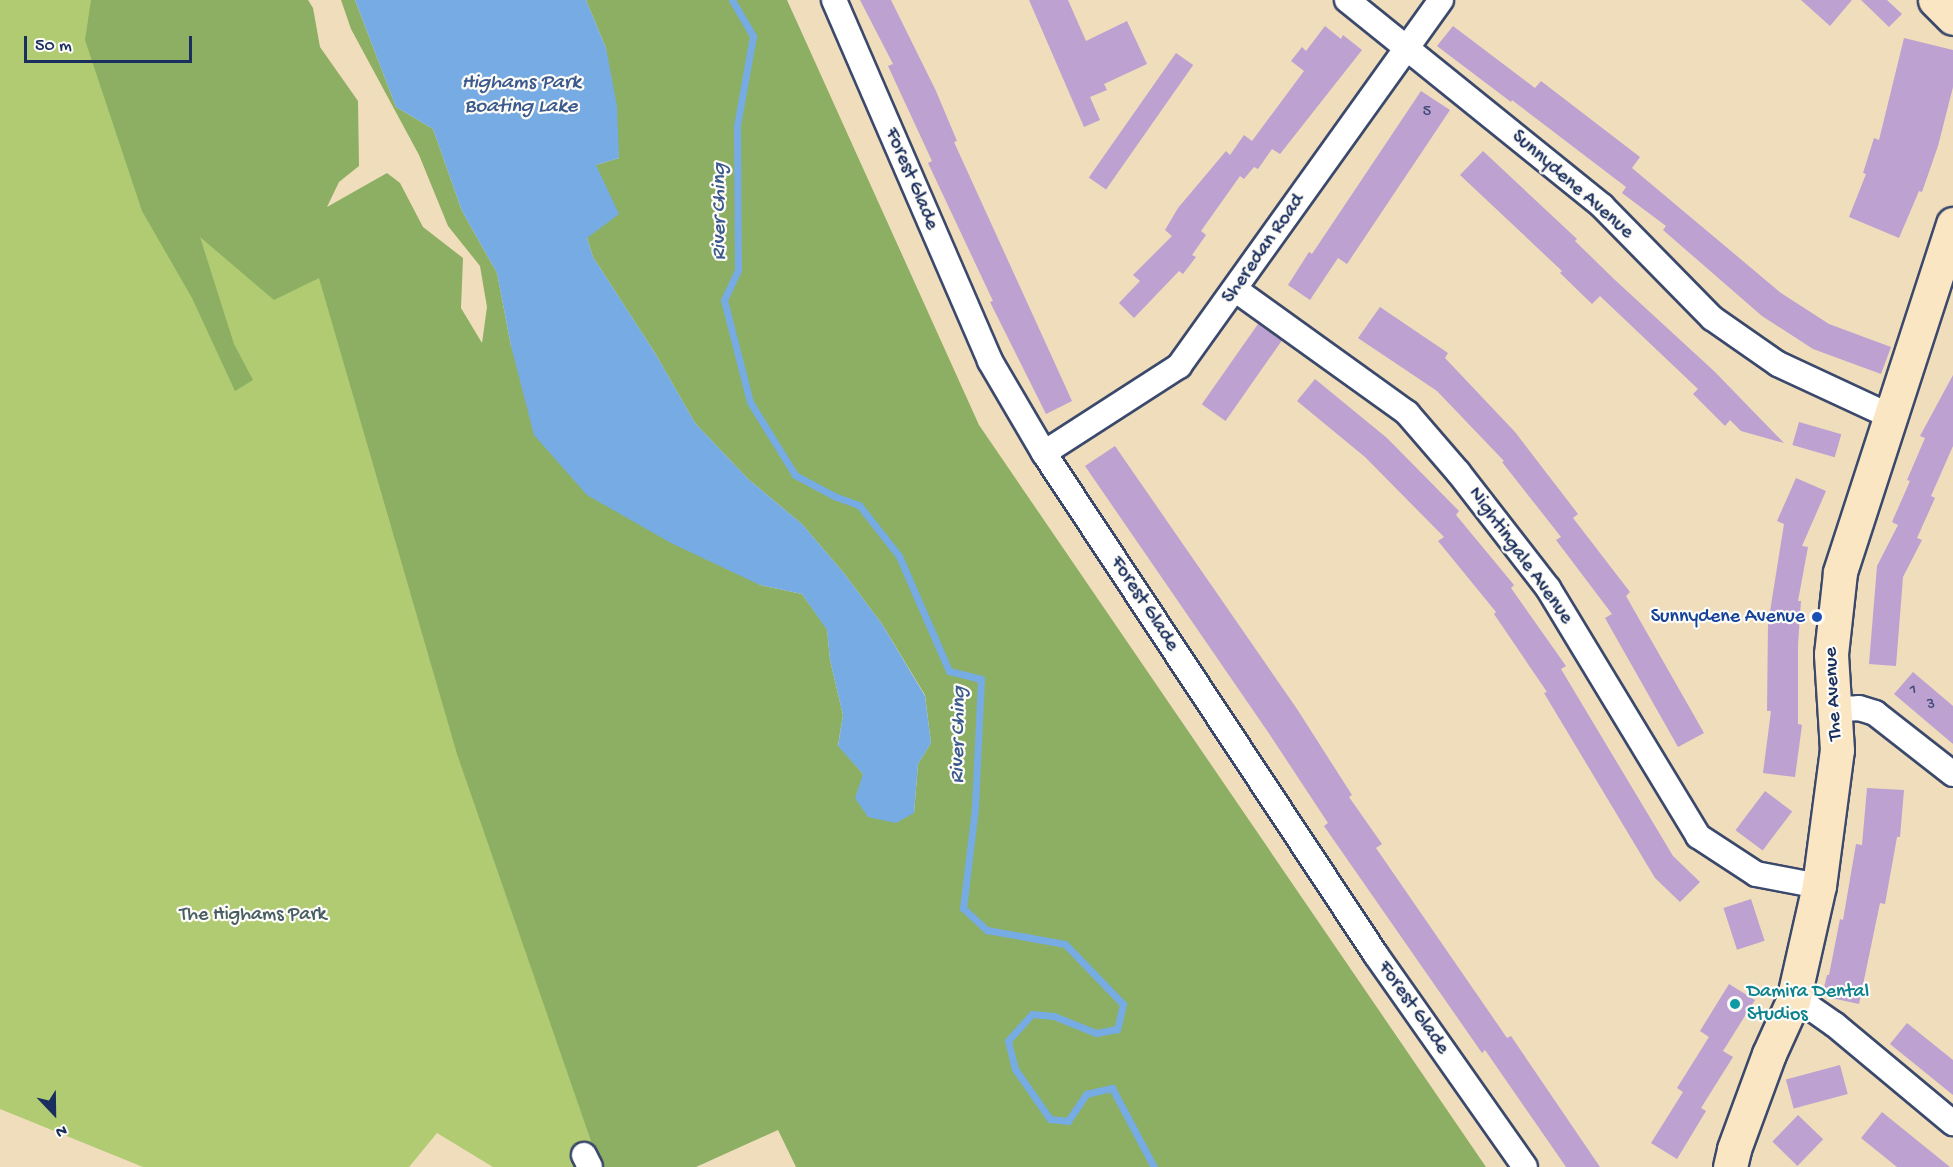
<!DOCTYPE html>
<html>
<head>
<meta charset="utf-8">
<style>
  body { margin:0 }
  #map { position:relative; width:1953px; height:1167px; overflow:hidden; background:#f0ddbc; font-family:"Gochi Hand",sans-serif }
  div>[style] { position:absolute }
  .green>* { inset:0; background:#b0cb72 }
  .forest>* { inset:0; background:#8caf64 }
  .water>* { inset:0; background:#77abe3 }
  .stream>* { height:7px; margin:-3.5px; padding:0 3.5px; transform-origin:3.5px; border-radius:3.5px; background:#77abe3 }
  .building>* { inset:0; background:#bca1d1; transform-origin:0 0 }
  .roads { filter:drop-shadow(2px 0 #3b496c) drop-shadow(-2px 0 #3b496c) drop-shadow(0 2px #3b496c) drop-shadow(0 -2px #3b496c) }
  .street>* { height:24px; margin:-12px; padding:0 12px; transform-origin:12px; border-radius:12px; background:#fff }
  .secondary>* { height:33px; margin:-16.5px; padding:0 16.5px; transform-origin:16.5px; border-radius:16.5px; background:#fbe6c4 }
  .dots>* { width:16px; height:16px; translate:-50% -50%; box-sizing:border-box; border:3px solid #fdfcf7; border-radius:50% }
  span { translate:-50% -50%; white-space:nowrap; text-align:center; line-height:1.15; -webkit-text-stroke:4.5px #fdfcf7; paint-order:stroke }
  .number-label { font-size:16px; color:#434c7b }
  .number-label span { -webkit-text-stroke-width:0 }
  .street-label { font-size:20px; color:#1b2f5e }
  .transit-label { font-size:20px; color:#164399 }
  .right { translate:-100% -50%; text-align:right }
  .park-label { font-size:20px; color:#485e64 }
  .culture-label { font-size:20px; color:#0d838f }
  .left { translate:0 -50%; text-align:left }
  .water-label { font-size:21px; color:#3b5a8d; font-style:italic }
  .north { position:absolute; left:24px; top:1083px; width:60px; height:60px; -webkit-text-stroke:4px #fdfcf7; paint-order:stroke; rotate:158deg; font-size:16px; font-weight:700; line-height:24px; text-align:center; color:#1b2f5e }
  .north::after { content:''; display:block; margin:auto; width:21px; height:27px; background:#1b2f5e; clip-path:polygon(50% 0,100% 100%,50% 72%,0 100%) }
  .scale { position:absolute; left:24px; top:36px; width:168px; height:27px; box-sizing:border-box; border:3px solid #1b2f5e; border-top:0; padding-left:8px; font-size:18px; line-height:21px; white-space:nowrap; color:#1b2f5e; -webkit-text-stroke:4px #fdfcf7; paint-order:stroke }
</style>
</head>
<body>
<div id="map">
  <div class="green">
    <div style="clip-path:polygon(0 0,135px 0,320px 261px,607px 1167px,493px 1167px,437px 1133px,409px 1167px,143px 1167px,0 1109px)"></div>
  </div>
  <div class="forest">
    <div style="clip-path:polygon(91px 0,308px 0,313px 8px,320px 47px,358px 101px,359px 166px,339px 182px,327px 207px,387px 173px,400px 183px,423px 227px,463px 258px,461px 308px,482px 343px,487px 307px,480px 266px,448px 226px,419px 155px,351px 29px,341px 0,355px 0,396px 107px,433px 129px,462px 211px,497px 273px,511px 346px,760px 585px,802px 594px,827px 629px,830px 660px,843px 715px,838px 745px,863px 774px,914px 813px,918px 764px,931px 743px,925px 695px,882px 624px,843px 572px,802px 524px,748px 479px,695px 423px,655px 353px,593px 257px,587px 238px,596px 165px,619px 158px,606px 48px,586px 0,787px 0,979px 425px,1486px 1167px,796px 1167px,778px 1130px,696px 1167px,600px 1167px,457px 754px,319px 278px,274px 300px,200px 237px,234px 344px,253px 380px,235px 391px,192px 298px,142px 211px,85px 40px)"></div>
  </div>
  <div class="water">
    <div style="clip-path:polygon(355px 0,586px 0,606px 48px,617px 106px,619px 158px,596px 165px,619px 214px,587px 238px,593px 257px,655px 353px,695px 423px,748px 479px,802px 524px,843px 572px,882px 624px,925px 696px,931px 743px,918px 764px,914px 813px,896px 823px,868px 817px,855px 798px,863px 774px,838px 746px,843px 715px,830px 660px,827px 630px,802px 594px,760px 585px,671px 543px,587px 495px,534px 435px,511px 346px,497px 273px,462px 211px,433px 129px,396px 107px)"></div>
  </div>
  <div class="stream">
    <div style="left:732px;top:0;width:42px;rotate:59.7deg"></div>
    <div style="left:753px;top:36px;width:91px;rotate:100.1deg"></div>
    <div style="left:737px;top:126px;width:144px;rotate:89.6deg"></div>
    <div style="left:738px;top:270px;width:33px;rotate:115deg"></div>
    <div style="left:724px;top:300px;width:105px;rotate:75.7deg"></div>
    <div style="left:750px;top:402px;width:86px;rotate:58.3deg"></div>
    <div style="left:795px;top:475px;width:44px;rotate:28.3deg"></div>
    <div style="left:834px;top:496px;width:27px;rotate:20deg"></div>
    <div style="left:859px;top:505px;width:65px;rotate:51.9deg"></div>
    <div style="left:899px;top:556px;width:125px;rotate:66.5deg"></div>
    <div style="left:949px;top:671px;width:33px;rotate:14deg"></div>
    <div style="left:981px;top:679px;width:129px;rotate:92.7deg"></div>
    <div style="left:975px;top:808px;width:101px;rotate:96.8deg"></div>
    <div style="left:963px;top:908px;width:33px;rotate:43deg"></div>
    <div style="left:987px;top:930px;width:79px;rotate:10.2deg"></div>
    <div style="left:1065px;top:944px;width:83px;rotate:46deg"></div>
    <div style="left:1123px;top:1004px;width:26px;rotate:103deg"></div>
    <div style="left:1117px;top:1029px;width:21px;rotate:169deg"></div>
    <div style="left:1096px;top:1033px;width:45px;rotate:-158deg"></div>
    <div style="left:1054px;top:1016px;width:22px;rotate:-175deg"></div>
    <div style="left:1032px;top:1014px;width:36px;rotate:132deg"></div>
    <div style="left:1008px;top:1041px;width:29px;rotate:76deg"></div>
    <div style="left:1015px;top:1069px;width:61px;rotate:55deg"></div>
    <div style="left:1050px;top:1119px;width:18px;rotate:6deg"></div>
    <div style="left:1068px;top:1121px;width:32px;rotate:-56deg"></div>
    <div style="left:1086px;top:1094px;width:27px;rotate:-13deg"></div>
    <div style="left:1112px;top:1088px;width:89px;rotate:62deg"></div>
  </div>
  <div class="building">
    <div style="clip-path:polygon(860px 0,891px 0,936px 91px,957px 141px,954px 142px,1072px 401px,1046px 414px,990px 302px,993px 301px,928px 163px,932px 161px,888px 66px,893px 64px)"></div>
    <div style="clip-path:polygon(1029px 0,1068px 0,1086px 41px,1127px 21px,1147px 64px,1104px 84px,1107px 90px,1090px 97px,1100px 120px,1084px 127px)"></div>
    <div style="clip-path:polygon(1801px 0,1852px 0,1830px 26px)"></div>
    <div style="clip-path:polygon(1861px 0,1887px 0,1902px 14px,1889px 27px)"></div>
    <div style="clip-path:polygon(1325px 26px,1341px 39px,1343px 35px,1362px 50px,1280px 154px,1272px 149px,1258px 169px,1254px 167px,1244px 179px,1240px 176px,1201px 231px,1206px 235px,1192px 255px,1196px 257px,1183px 274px,1179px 271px,1134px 318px,1119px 303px,1140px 281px,1133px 275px,1172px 236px,1165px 230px,1178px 208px,1226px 151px,1230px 155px,1244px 135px,1252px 141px,1304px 71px,1291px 61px,1302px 47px,1306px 51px)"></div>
    <div style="clip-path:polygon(1453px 26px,1535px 88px,1541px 81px,1640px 157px,1632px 168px,1781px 293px,1829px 324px,1891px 347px,1881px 374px,1813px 349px,1762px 316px,1663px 230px,1666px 226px,1622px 193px,1626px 187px,1512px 100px,1511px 102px,1437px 46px)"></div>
    <div style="clip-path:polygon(1904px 38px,1953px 50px,1953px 87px,1938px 146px,1922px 192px,1919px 191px,1899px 238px,1849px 217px,1866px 174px,1863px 173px,1874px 138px,1879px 140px)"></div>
    <div style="left:1176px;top:53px;width:21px;height:152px;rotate:35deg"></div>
    <div style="clip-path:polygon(1421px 91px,1450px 110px,1347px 264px,1338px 258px,1310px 300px,1288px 285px,1309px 252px,1312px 254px)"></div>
    <div style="clip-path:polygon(1483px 151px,1577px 239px,1575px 241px,1615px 280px,1715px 372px,1784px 443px,1741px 431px,1730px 420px,1725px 426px,1693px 394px,1698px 389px,1600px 296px,1592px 304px,1560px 273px,1562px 271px,1460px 175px)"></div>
    <div style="clip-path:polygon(1380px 307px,1448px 353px,1445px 358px,1515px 432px,1578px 514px,1573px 518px,1630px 592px,1626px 596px,1704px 733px,1678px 747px,1605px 618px,1612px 614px,1556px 540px,1561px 537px,1502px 462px,1504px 461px,1437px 391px,1358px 338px)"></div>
    <div style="left:1258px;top:324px;width:29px;height:98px;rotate:35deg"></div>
    <div style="clip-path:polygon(1953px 375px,1953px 446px,1931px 496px,1935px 498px,1917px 538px,1922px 540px,1903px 577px,1896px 666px,1869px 664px,1877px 566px,1898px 525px,1892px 522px,1910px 481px,1907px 480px,1925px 438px,1920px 436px)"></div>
    <div style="clip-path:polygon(1315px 379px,1387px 438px,1459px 511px,1456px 515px,1514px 585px,1511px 588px,1566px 666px,1561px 669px,1673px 856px,1700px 882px,1680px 902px,1655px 878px,1544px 693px,1547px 692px,1494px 614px,1496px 612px,1438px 541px,1444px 537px,1365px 457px,1297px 401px)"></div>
    <div style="left:1799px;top:422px;width:44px;height:24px;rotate:16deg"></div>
    <div style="clip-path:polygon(1115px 446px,1297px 709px,1352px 795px,1349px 797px,1382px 844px,1376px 848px,1507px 1038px,1511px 1036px,1600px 1167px,1566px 1167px,1485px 1050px,1482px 1053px,1324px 826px,1328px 823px,1268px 732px,1085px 466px)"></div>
    <div style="clip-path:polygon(1796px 478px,1826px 491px,1802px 546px,1808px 547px,1798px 601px,1801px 601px,1798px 645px,1798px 724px,1802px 725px,1795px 777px,1763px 773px,1771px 711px,1767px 711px,1768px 624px,1784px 524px,1777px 521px)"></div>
    <div style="clip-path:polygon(1913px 672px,1953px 706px,1953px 744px,1894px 694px)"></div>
    <div style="clip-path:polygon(1867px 788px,1904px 790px,1900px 837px,1897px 837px,1885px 904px,1880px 903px,1859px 1004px,1822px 996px,1827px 975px,1829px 975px,1840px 919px,1843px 920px,1856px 844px,1862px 845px)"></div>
    <div style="left:1765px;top:791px;width:34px;height:49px;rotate:37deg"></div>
    <div style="left:1751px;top:899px;width:44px;height:29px;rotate:72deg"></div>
    <div style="clip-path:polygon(1729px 984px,1755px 1000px,1723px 1051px,1733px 1057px,1701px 1108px,1706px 1111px,1677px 1159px,1651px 1143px,1683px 1092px,1677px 1088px,1709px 1037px,1700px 1031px)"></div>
    <div style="clip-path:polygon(1907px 1023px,1953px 1060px,1953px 1095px,1890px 1044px)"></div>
    <div style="left:1840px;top:1065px;width:30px;height:56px;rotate:75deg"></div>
    <div style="clip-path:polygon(1882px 1112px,1924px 1146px,1950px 1167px,1897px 1167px,1861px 1138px)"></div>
    <div style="left:1798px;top:1115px;width:35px;height:37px;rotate:44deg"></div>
  </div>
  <div class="roads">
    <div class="street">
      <div style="left:834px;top:0;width:393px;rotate:66.6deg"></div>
      <div style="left:990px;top:361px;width:107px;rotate:59.6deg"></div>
      <div style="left:1044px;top:453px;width:602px;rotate:56.52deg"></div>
      <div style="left:1376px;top:955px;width:259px;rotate:54.9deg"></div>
      <div style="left:1347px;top:0;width:328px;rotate:38.9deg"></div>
      <div style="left:1602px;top:206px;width:157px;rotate:45.5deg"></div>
      <div style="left:1712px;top:318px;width:80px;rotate:34.9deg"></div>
      <div style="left:1778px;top:364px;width:123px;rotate:24.9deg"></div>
      <div style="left:1236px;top:290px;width:211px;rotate:35.7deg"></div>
      <div style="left:1407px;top:413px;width:78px;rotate:49.2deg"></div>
      <div style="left:1458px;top:472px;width:147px;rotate:52.2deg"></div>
      <div style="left:1548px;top:588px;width:290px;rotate:58.8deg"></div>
      <div style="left:1698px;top:836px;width:69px;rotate:33.2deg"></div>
      <div style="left:1756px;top:874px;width:64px;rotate:10.8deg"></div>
      <div style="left:1044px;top:453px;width:161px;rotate:-32.8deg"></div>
      <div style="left:1179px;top:366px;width:450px;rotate:-54.4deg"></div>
      <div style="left:1835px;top:709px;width:24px;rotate:-2deg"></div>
      <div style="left:1859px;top:708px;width:17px;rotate:17deg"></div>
      <div style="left:1875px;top:713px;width:99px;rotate:38deg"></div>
      <div style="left:1793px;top:1001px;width:16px;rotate:18deg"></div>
      <div style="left:1808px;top:1006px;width:32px;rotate:35deg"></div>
      <div style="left:1834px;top:1024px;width:155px;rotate:39.8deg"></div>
      <div style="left:584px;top:1155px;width:13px;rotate:63deg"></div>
    </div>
    <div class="secondary">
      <div style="left:1935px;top:0;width:25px;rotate:45deg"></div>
      <div style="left:1730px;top:1167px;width:18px;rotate:-77deg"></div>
      <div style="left:1734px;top:1149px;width:101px;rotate:-69.8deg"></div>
      <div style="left:1769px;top:1054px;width:58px;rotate:-65.6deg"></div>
      <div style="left:1793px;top:1001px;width:118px;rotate:-77.3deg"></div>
      <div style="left:1819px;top:886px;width:137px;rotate:-82.5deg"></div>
      <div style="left:1837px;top:750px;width:96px;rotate:-93.6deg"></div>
      <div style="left:1831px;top:654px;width:82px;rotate:-83.7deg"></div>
      <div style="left:1840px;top:572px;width:366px;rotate:-72deg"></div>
    </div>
  </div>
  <div class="dots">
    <div style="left:1817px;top:617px;background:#1a4fb4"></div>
    <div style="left:1735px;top:1004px;background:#0f9aa8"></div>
  </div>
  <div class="number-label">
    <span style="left:1427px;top:113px">5</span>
    <span style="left:1913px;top:691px">1</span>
    <span style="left:1931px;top:706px">3</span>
  </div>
  <div class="street-label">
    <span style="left:911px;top:179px;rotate:67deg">Forest Glade</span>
    <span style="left:1572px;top:185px;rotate:41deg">Sunnydene Avenue</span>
    <span style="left:1264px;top:249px;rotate:-55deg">Sheredan Road</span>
    <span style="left:1520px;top:556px;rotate:54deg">Nightingale Avenue</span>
    <span style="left:1144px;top:604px;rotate:57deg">Forest Glade</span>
    <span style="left:1834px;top:694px;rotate:-93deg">The Avenue</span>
    <span style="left:1413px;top:1008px;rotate:55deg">Forest Glade</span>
  </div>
  <div class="transit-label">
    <span class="right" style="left:1805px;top:617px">Sunnydene Avenue</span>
  </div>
  <div class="park-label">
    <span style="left:253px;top:915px">The Highams Park</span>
  </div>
  <div class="culture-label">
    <span class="left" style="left:1747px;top:1004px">Damira Dental<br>Studios</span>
  </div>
  <div class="water-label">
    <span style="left:521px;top:96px">Highams Park<br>Boating Lake</span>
    <span style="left:721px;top:212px;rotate:-90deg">River Ching</span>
    <span style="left:960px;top:735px;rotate:-89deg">River Ching</span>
  </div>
  <div class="north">N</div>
  <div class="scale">50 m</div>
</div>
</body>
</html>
